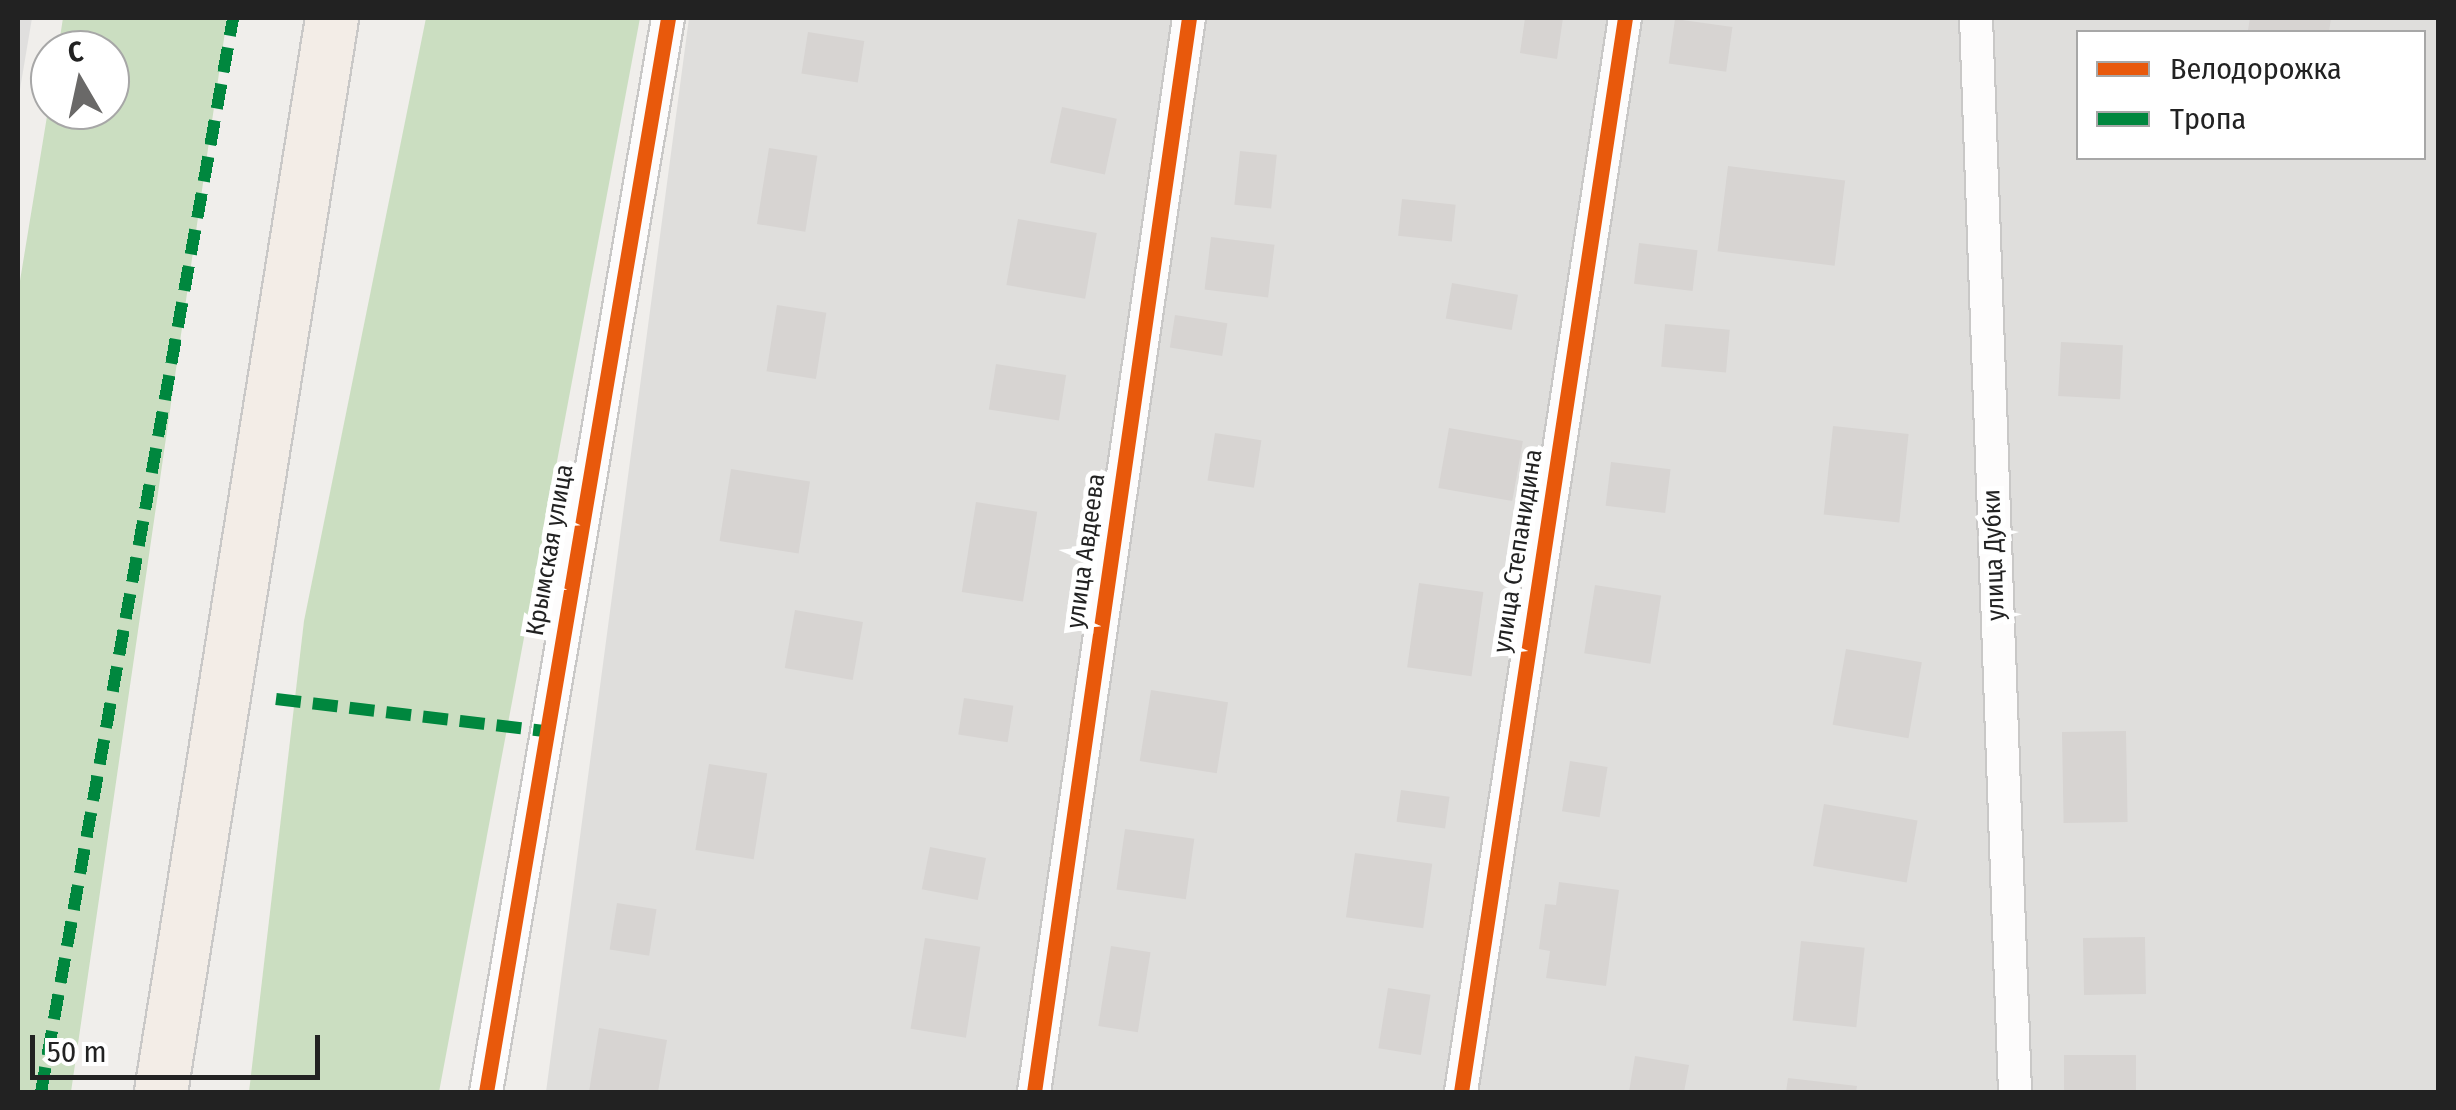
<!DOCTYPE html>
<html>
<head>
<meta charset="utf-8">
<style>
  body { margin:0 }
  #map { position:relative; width:2456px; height:1110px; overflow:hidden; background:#f0eeeb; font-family:"Fira Sans Condensed",sans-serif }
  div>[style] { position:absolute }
  .residential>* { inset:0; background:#dfdedc }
  .forest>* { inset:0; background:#cbdec1 }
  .parking>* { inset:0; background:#e0dfde }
  .building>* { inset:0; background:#d7d4d2; transform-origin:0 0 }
  .roads { filter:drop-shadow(2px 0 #c9c8c7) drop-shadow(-2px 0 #c9c8c7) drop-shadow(0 2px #c9c8c7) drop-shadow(0 -2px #c9c8c7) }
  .minor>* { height:32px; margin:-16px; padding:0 16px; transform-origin:16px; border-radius:16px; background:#fdfcfc }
  .primary>* { height:52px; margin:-26px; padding:0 26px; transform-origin:26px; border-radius:26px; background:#f3ede7 }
  .quiet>* { height:12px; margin-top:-6px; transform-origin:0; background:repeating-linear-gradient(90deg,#00873e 0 25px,transparent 0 37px) }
  .cycleway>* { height:15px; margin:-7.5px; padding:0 7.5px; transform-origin:7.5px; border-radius:7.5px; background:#e8590c }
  span { translate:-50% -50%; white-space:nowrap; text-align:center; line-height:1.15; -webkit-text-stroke:10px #fff; paint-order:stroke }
  .street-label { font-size:25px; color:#222 }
  .frame { position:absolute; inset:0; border:20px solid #222; pointer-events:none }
  .legend { position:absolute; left:2076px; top:30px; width:350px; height:130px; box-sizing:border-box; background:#fff; border:2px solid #a7a7a7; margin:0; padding:12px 18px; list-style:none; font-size:30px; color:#222 }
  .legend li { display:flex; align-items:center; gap:20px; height:50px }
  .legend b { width:50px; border:2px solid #a7a7a7 }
  .north { position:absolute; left:30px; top:30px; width:100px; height:100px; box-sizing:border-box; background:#fff; border:2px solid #a7a7a7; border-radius:50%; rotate:351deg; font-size:28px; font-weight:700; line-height:40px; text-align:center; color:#222 }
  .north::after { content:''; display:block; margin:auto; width:35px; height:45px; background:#6a6968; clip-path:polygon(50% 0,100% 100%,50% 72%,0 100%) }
  .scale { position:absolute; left:30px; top:1035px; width:290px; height:45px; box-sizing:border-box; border:5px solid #222; border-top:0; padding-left:12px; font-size:30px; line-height:35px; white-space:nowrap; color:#222; -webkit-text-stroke:8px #fff; paint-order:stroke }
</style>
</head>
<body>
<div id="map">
  <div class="residential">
    <div style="clip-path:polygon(evenodd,689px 18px,2438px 18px,2438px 1092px,546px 1092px,689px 18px,2078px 32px,2424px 32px,2424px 158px,2078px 158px,2078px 32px)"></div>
  </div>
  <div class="forest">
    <div style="clip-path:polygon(63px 18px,227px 18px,71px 1092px,18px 1092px,18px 293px,50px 98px,50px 110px,110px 110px,110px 50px,58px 50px)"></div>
    <div style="clip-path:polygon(426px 18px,640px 18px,439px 1092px,249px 1092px,304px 621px)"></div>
  </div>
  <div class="parking">
    <div style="clip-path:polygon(18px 18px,32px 18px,18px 101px)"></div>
  </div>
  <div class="building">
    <div style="clip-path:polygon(1525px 18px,1563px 18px,1557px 59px,1520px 53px)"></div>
    <div style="clip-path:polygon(2250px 18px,2331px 18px,2329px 32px,2248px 30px)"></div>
    <div style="left:1675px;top:19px;width:58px;height:45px;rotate:8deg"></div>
    <div style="left:808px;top:32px;width:57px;height:42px;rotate:9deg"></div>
    <div style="left:1062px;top:107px;width:56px;height:57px;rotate:12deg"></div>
    <div style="left:769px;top:148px;width:49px;height:77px;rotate:9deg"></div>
    <div style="left:1240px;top:151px;width:37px;height:54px;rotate:6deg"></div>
    <div style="left:1728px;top:166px;width:118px;height:86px;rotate:7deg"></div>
    <div style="left:1402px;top:199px;width:54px;height:37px;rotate:6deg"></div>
    <div style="left:1018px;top:219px;width:80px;height:67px;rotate:10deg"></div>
    <div style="left:1211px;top:237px;width:64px;height:53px;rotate:7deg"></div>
    <div style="left:1639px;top:243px;width:59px;height:41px;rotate:7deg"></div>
    <div style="left:1452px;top:283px;width:67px;height:36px;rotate:10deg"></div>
    <div style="left:777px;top:305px;width:50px;height:67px;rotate:9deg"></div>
    <div style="left:1175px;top:315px;width:53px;height:33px;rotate:9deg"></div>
    <div style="left:1665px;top:324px;width:65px;height:43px;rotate:5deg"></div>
    <div style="left:2061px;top:342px;width:62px;height:54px;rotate:3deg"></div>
    <div style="left:996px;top:364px;width:71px;height:46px;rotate:9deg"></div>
    <div style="left:1833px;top:426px;width:76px;height:89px;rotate:6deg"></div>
    <div style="left:1449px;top:428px;width:75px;height:61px;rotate:10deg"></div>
    <div style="left:1215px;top:433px;width:47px;height:48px;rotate:9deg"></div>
    <div style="left:1611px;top:462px;width:60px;height:44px;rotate:7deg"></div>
    <div style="left:731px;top:469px;width:80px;height:73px;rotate:9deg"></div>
    <div style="left:976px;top:502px;width:62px;height:91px;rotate:9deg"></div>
    <div style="left:1419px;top:583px;width:65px;height:85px;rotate:8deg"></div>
    <div style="left:1595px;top:585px;width:67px;height:69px;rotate:9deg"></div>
    <div style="left:795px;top:610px;width:69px;height:59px;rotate:10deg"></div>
    <div style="left:1846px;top:649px;width:77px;height:77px;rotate:10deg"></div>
    <div style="left:1151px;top:690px;width:78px;height:72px;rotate:9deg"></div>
    <div style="left:964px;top:698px;width:50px;height:37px;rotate:9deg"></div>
    <div style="left:2126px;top:731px;width:91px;height:64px;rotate:89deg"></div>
    <div style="left:1570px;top:761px;width:38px;height:51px;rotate:9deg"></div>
    <div style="left:709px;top:764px;width:59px;height:87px;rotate:9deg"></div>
    <div style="left:1401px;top:790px;width:49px;height:32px;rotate:8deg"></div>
    <div style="left:1824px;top:804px;width:95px;height:63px;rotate:10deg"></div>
    <div style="left:1125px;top:829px;width:70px;height:61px;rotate:8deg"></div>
    <div style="left:930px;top:847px;width:57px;height:43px;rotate:11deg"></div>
    <div style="left:1355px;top:853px;width:78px;height:65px;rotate:8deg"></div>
    <div style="clip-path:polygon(1559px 882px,1619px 890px,1606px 986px,1546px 978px,1550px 951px,1539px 949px,1545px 904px,1556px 905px)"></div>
    <div style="left:617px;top:903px;width:40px;height:47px;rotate:9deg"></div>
    <div style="left:2145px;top:937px;width:57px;height:62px;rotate:89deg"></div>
    <div style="left:925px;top:938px;width:56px;height:92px;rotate:9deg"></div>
    <div style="left:1801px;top:941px;width:64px;height:80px;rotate:6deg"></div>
    <div style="left:1111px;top:946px;width:40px;height:81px;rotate:9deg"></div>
    <div style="left:1388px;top:988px;width:43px;height:61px;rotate:9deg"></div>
    <div style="clip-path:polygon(599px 1028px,667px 1040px,658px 1092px,589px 1092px)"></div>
    <div style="left:2136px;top:1055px;width:37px;height:72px;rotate:90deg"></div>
    <div style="clip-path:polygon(1635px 1056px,1689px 1065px,1684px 1092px,1629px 1092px)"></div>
    <div style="clip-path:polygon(1788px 1078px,1857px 1086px,1856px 1092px,1786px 1092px)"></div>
  </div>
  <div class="roads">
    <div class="minor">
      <div style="left:1976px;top:18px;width:1075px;rotate:87.92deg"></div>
      <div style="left:486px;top:1092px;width:1089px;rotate:-80.38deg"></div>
      <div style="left:1034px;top:1092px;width:1085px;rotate:-81.79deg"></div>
      <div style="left:1461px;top:1092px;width:1086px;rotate:-81.32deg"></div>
    </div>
    <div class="primary">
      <div style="left:161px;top:1092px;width:1088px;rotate:-80.95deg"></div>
    </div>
  </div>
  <div class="quiet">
    <div style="left:276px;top:699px;width:270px;rotate:6.8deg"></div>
    <div style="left:41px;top:1092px;width:1091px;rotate:-79.86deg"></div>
  </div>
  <div class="cycleway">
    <div style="left:486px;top:1092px;width:1089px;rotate:-80.38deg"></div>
    <div style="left:1034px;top:1092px;width:1085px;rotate:-81.79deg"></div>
    <div style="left:1461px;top:1092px;width:1086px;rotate:-81.32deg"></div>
  </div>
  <div class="street-label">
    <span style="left:550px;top:550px;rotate:-80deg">Крымская улица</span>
    <span style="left:1086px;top:551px;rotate:-82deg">улица Авдеева</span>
    <span style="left:1518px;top:551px;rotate:-81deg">улица Степанидина</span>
    <span style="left:1994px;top:555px;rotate:-92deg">улица Дубки</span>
  </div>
  <div class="frame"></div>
  <ul class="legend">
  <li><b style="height:12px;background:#e8590c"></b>Велодорожка</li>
  <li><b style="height:12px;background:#00873e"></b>Тропа</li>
  </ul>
  <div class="north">С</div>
  <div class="scale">50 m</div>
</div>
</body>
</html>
